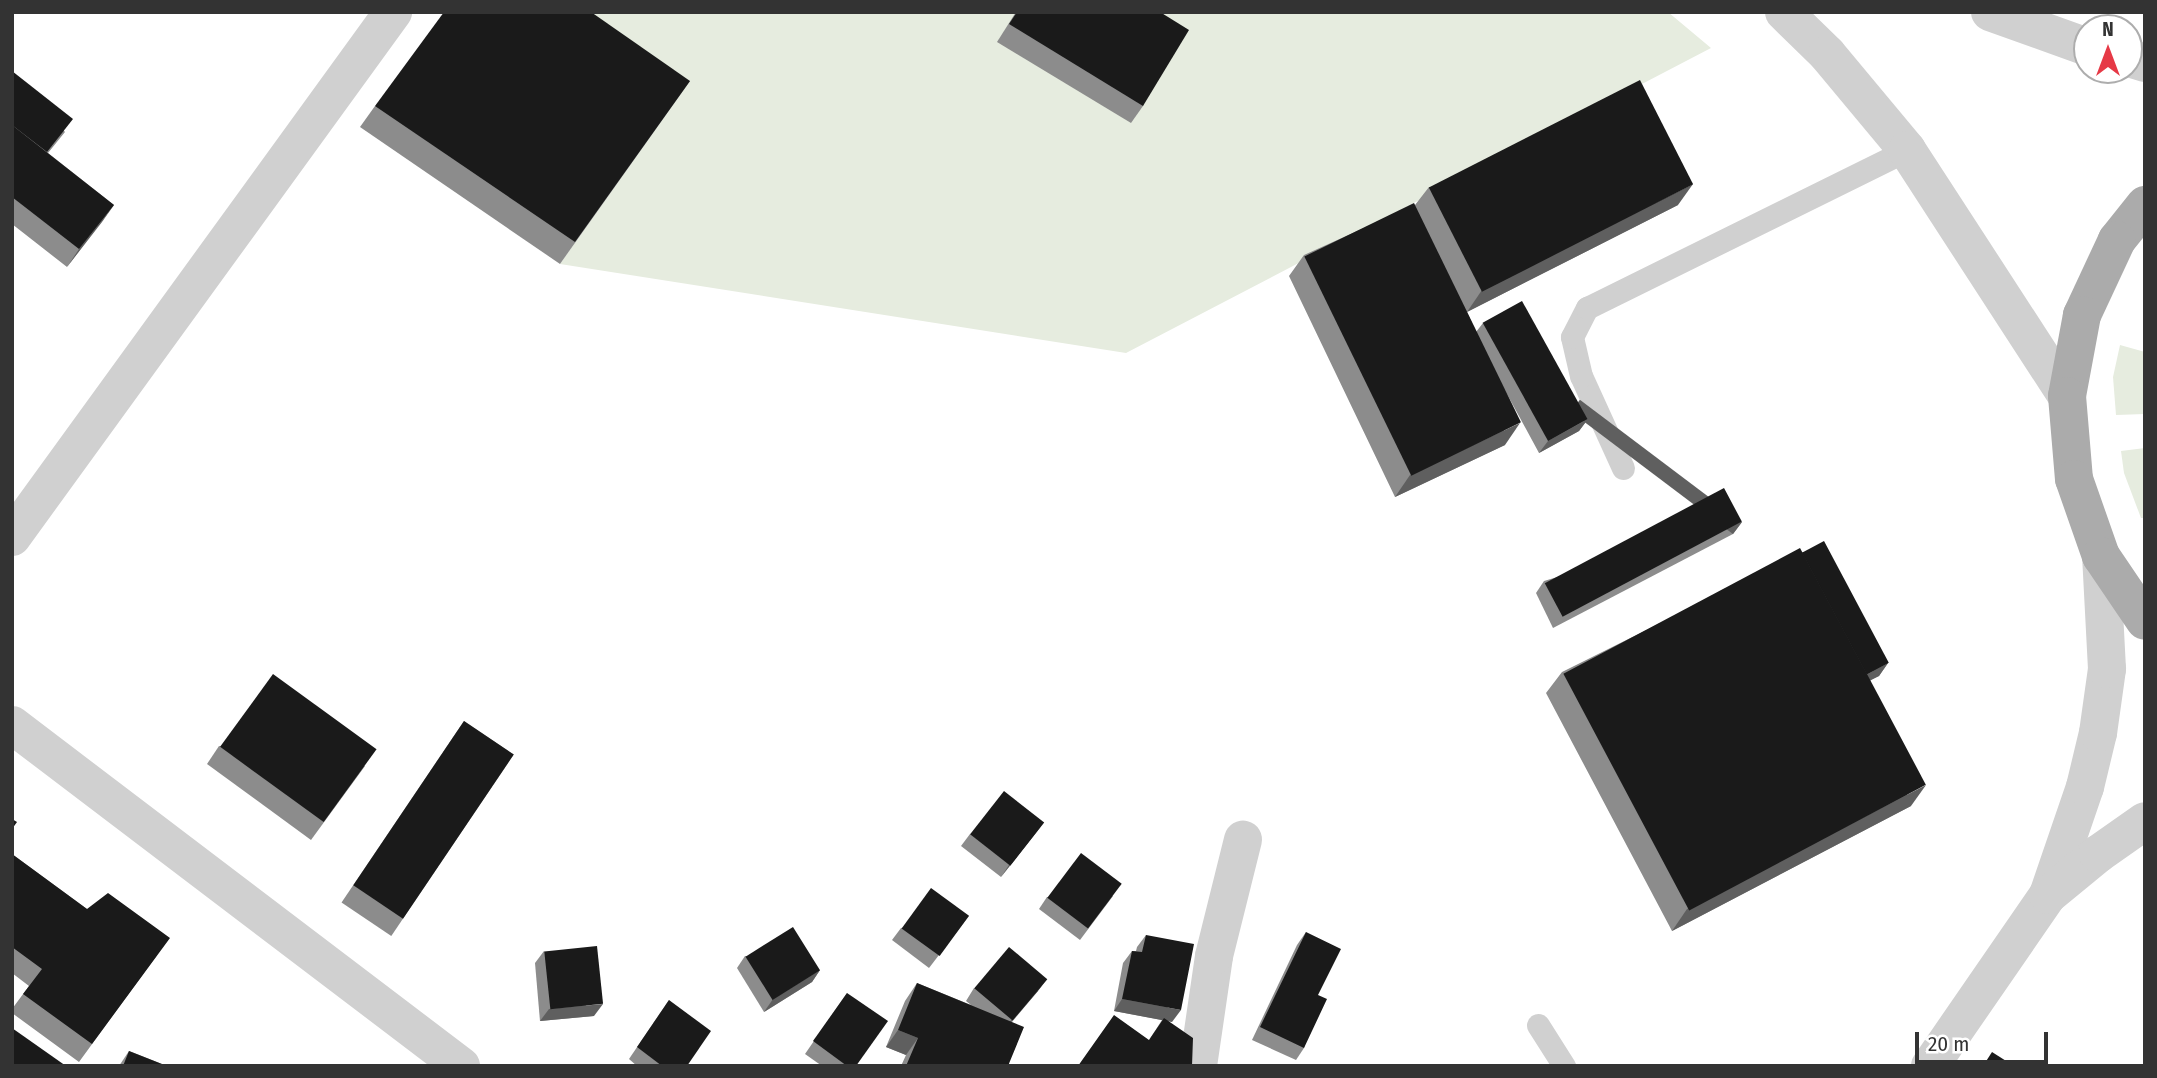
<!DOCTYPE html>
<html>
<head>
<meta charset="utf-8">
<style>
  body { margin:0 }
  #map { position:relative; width:2157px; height:1078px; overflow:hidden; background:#fff; font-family:"Fira Sans Condensed",sans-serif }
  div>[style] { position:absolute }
  .green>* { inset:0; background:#e6ecdf }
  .service>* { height:23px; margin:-11.5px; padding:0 11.5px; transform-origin:11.5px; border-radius:11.5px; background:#d0d0d0 }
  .minor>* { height:38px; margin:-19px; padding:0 19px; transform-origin:19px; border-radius:19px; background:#d0d0d0 }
  .tertiary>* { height:38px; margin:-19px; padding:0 19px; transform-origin:19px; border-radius:19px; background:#d0d0d0 }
  .primary>* { height:38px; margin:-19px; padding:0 19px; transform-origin:19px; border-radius:19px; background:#ababab }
  .wall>* { inset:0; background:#8c8c8c; transform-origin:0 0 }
  .shaded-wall>* { inset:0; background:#5f5f5f; transform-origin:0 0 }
  .building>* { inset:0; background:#1a1a1a; transform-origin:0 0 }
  span { translate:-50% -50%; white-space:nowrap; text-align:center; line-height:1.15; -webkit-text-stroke:7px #fff; paint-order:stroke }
  .frame { position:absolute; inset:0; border:14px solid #333; pointer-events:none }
  .north { position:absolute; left:2073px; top:14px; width:70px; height:70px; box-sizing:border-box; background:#fff; border:2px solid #adadad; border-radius:50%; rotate:0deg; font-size:19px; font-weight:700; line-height:28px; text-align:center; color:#333 }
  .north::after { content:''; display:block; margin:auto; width:24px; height:32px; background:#e63946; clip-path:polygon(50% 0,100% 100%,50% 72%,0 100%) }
  .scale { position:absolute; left:1915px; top:1032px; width:133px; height:32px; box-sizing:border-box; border:4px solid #333; border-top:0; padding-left:9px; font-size:21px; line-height:24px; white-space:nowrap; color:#333; -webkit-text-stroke:5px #fff; paint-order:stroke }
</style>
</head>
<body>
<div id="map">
  <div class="green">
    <div style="clip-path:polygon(546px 12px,1668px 12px,1711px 48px,1126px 353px,560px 264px,674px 103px)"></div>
    <div style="clip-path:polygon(2120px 345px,2145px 352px,2145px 414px,2116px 415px,2113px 377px)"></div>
    <div style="clip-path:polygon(2145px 448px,2145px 518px,2141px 518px,2124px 473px,2121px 451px)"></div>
  </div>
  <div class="service">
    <div style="left:1623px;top:468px;width:101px;rotate:-114.5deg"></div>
    <div style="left:1581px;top:376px;width:40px;rotate:-103deg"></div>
    <div style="left:1572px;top:337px;width:33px;rotate:-63deg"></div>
    <div style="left:1587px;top:308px;width:357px;rotate:-26.3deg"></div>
    <div style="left:1538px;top:1025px;width:49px;rotate:57.6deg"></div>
  </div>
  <div class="minor">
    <div style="left:12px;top:725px;width:564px;rotate:37.22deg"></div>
    <div style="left:1198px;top:1066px;width:111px;rotate:-81.7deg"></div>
    <div style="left:1214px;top:956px;width:120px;rotate:-76deg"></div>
  </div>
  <div class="tertiary">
    <div style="left:1784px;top:12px;width:60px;rotate:44.3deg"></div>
    <div style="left:1827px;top:54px;width:125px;rotate:50.2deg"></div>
    <div style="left:1907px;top:150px;width:293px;rotate:57deg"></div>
    <div style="left:1990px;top:12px;width:103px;rotate:19.8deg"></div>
    <div style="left:2129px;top:58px;width:17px;rotate:17deg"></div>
    <div style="left:12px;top:537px;width:649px;rotate:-54.03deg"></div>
    <div style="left:2048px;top:895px;width:114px;rotate:-71.1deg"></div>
    <div style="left:2085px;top:787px;width:56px;rotate:-76.5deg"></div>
    <div style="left:2098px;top:733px;width:65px;rotate:-82deg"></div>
    <div style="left:2107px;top:669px;width:113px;rotate:-93deg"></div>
    <div style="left:1930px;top:1066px;width:208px;rotate:-55.4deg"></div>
    <div style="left:2048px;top:895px;width:65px;rotate:-39.4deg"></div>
    <div style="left:2098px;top:854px;width:57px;rotate:-35.1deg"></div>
  </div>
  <div class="primary">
    <div style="left:2145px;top:205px;width:45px;rotate:128.7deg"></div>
    <div style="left:2117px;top:240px;width:83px;rotate:115deg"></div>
    <div style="left:2082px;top:315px;width:82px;rotate:100.5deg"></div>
    <div style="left:2067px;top:396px;width:83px;rotate:85.2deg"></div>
    <div style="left:2074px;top:479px;width:82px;rotate:70.7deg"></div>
    <div style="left:2101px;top:556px;width:78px;rotate:55.9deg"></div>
  </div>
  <div class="wall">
    <div style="clip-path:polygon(1016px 12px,1160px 12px,1143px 106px,1131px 123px,997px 42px)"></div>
    <div style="clip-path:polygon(12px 71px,65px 132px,48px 153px,114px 205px,67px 267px,12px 224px)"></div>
    <div style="clip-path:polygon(690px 81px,560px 264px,360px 127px,375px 106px)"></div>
    <div style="clip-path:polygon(1429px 187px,1678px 205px,1467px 312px,1476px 332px,1483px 323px,1588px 419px,1579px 431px,1539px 453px,1501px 383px,1505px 445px,1395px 497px,1289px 276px,1304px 255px,1415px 205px)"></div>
    <div style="clip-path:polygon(1742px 522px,1733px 534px,1553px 628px,1536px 593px,1544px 581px)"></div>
    <div style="clip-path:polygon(1803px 552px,1888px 663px,1879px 676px,1870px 680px,1911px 806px,1672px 931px,1546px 693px,1562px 672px)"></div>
    <div style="left:464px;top:721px;width:60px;height:219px;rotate:34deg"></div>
    <div style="clip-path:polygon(219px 746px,365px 766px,311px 840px,207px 764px)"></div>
    <div style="clip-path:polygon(1044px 822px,1001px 877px,961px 846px,970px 834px)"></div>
    <div style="clip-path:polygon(12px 854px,87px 909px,157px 955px,79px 1062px,12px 1013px,12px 1009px,29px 986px,12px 973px)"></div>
    <div style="clip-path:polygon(1113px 896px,1080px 940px,1039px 909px,1047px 897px)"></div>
    <div style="clip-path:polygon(969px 916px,929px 968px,892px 940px,901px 928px)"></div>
    <div style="clip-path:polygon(1306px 932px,1318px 995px,1304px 1048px,1296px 1060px,1252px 1040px,1297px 945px)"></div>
    <div style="clip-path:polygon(1146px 935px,1172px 1022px,1169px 1021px,1149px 1040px,1162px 1020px,1114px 1011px,1123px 963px,1132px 951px,1136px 951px,1137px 947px)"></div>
    <div style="clip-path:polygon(544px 951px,594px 1016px,540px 1021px,535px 963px)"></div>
    <div style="clip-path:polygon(745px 956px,820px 970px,812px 982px,764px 1012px,737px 968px)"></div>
    <div style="clip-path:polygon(917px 983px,971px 1005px,966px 1001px,974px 988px,1038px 991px,1012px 1022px,1008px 1066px,901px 1066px,906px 1055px,886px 1047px,905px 1001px)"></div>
    <div style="clip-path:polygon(847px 993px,856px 1066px,822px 1066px,805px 1054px)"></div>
    <div style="clip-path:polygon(669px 1000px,687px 1066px,637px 1066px,629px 1059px)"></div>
    <div style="clip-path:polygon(129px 1051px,167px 1066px,119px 1066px)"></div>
  </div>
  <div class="shaded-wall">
    <div style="clip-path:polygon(1693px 184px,1678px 205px,1467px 312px,1482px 290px)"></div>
    <div style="clip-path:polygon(114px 205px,102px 222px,67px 267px,79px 249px)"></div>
    <div style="clip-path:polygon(1588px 419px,1579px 431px,1539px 453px,1548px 441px)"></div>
    <div style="clip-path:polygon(1520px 423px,1505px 445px,1395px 497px,1410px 475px)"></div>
    <div style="left:1742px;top:522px;width:15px;height:203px;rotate:127deg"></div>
    <div style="clip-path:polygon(1888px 663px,1879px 676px,1850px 691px,1859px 679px)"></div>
    <div style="clip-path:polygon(1926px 785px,1911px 806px,1672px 931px,1687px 909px)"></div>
    <div style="clip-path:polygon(1044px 822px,1035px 834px,1001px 877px,1009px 865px)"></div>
    <div style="clip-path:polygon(820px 970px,812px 982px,764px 1012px,773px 999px)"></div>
    <div style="clip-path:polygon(1047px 979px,1038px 991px,1003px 1031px,1012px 1019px)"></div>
    <div style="clip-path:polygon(1122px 999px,1181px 1010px,1172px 1022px,1114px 1011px)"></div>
    <div style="clip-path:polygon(603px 1004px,594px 1016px,540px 1021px,549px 1009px)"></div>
    <div style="clip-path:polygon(898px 1030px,918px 1038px,906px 1055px,886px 1047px)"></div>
  </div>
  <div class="building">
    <div style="clip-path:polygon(444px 12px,591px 12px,690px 81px,575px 242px,375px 106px)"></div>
    <div style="clip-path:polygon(1017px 12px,1160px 12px,1189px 30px,1143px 106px,1009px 24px)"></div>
    <div style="clip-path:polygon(12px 71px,73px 119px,47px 152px,12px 125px)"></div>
    <div style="left:1640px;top:80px;width:117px;height:237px;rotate:63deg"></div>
    <div style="clip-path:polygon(12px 125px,114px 205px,79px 249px,12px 197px)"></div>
    <div style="left:1414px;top:203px;width:244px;height:122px;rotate:64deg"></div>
    <div style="left:1522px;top:301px;width:135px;height:45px;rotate:61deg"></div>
    <div style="left:1724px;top:488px;width:38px;height:203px;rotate:62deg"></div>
    <div style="left:1824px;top:541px;width:138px;height:25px;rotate:62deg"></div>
    <div style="left:1800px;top:548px;width:268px;height:268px;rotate:62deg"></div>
    <div style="left:273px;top:674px;width:128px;height:90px;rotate:36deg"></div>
    <div style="left:464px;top:721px;width:60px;height:198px;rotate:34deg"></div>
    <div style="left:1004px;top:791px;width:51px;height:55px;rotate:38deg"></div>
    <div style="clip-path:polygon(12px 819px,17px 822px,12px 829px)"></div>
    <div style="left:1081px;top:853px;width:51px;height:56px;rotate:37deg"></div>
    <div style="clip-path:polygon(12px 854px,87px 909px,108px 893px,170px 938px,92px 1044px,23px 994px,42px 969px,12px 947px)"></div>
    <div style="left:931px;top:888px;width:47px;height:50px;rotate:36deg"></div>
    <div style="left:793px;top:927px;width:51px;height:56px;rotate:58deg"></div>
    <div style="clip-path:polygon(1306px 932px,1341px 949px,1318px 995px,1327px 999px,1304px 1048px,1260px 1027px)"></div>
    <div style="clip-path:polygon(1146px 935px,1194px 944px,1181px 1010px,1122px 999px,1132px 951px,1142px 952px)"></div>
    <div style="left:597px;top:946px;width:58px;height:53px;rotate:84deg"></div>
    <div style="left:1009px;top:947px;width:50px;height:54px;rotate:40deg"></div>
    <div style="clip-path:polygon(917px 983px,1024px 1027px,1008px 1066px,906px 1066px,918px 1038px,898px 1030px)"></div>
    <div style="clip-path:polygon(847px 993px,888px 1021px,856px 1066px,847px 1066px,813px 1041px)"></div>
    <div style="clip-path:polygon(669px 1000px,711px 1031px,687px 1066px,662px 1066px,637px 1047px)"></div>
    <div style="clip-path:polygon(1114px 1015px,1149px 1040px,1164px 1018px,1193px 1038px,1192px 1066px,1078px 1066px)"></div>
    <div style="clip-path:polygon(12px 1028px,66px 1066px,12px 1066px)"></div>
    <div style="clip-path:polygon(129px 1051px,167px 1066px,123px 1066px)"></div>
    <div style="clip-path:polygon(1992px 1052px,2014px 1066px,1983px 1066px)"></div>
  </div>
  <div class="frame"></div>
  <div class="north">N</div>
  <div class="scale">20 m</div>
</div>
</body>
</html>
